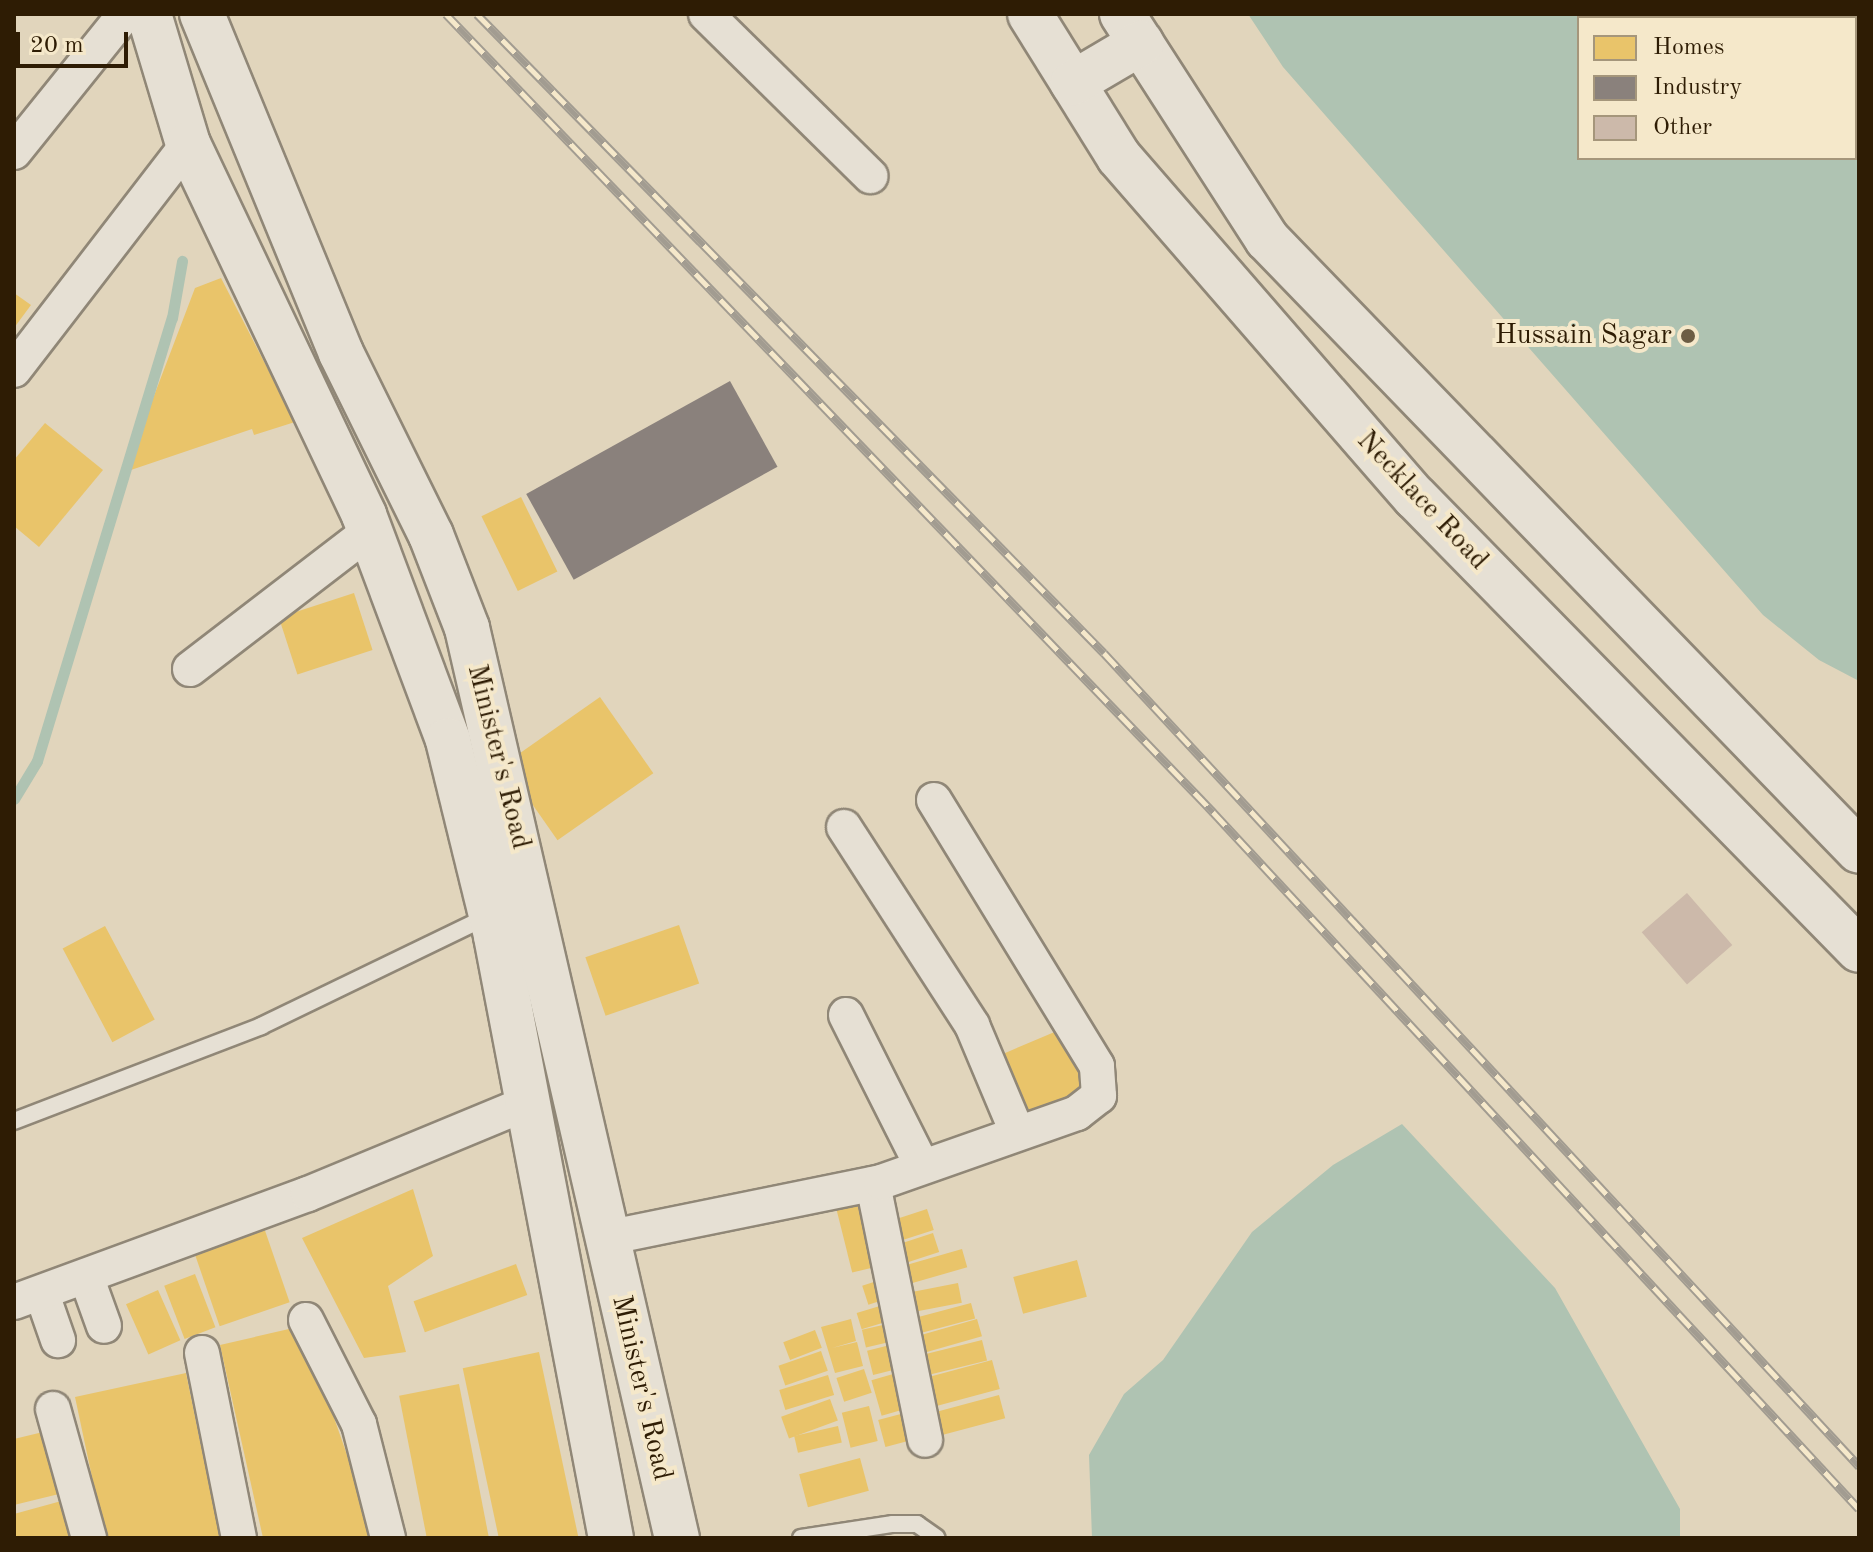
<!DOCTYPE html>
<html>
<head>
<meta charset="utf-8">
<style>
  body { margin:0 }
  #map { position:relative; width:1873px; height:1552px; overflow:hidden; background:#e1d5bc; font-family:"Old Standard TT",serif }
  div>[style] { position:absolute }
  .water>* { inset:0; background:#afc3b2 }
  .homes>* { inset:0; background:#e9c46a; transform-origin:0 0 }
  .industry>* { inset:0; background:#8a817c; transform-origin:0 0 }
  .stream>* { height:11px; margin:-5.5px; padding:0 5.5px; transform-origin:5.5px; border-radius:5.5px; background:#afc3b2 }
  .building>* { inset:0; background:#ccb9aa; transform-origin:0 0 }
  .roads { filter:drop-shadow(2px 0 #908777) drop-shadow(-2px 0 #908777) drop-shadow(0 2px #908777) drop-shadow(0 -2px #908777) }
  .lane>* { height:16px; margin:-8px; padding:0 8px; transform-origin:8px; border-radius:8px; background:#e6e0d4 }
  .street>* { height:34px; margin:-17px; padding:0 17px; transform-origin:17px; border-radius:17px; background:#e6e0d4 }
  .secondary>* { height:44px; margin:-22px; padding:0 22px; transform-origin:22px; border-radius:22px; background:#e6e0d4 }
  .rail>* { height:9px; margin-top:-4.5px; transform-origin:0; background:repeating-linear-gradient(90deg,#f5e8ca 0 18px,#a29c91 0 36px); box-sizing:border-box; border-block:2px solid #a29c91 }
  .dots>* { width:22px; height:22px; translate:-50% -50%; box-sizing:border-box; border:4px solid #f5e8ca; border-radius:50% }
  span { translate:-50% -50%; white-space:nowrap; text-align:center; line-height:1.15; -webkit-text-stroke:8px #f5e8ca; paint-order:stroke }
  .poi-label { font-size:28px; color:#2e1c04 }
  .right { translate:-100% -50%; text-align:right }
  .street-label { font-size:28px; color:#2e1c04 }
  .frame { position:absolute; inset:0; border:16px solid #2e1c04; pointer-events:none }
  .legend { position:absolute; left:1577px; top:16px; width:280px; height:144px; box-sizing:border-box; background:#f5e8ca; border:2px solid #a5967b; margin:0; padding:10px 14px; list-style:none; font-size:24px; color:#2e1c04 }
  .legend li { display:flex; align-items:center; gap:16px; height:40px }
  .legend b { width:40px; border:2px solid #a5967b }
  .scale { position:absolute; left:16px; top:32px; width:112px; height:36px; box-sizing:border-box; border:4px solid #2e1c04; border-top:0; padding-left:10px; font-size:24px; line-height:28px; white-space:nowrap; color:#2e1c04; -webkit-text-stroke:6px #f5e8ca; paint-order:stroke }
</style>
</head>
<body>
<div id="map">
  <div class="water">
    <div style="clip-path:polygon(evenodd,1248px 14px,1859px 14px,1859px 681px,1819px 660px,1763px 615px,1283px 67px,1248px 14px,1579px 18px,1855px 18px,1855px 158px,1579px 158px,1579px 18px)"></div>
    <div style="clip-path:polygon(1402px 1124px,1555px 1288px,1680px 1509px,1680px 1538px,1092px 1538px,1089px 1455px,1124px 1394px,1163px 1360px,1252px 1232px,1333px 1165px)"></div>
  </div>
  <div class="homes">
    <div style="clip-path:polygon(221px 278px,295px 422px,254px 435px,252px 429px,125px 472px,195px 288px)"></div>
    <div style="clip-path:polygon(14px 293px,31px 305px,14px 328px)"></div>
    <div style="clip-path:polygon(45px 423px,103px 470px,39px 547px,14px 526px,14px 460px)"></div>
    <div style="left:521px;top:497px;width:83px;height:44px;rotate:64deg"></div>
    <div style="left:354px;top:593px;width:60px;height:79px;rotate:72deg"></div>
    <div style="left:600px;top:697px;width:93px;height:117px;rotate:55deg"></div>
    <div style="left:679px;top:925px;width:62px;height:99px;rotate:71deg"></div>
    <div style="left:105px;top:926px;width:106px;height:48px;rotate:62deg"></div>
    <div style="left:1064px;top:1028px;width:65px;height:74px;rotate:67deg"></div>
    <div style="clip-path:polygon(413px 1189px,433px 1256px,388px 1286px,406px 1352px,364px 1358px,302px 1238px)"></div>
    <div style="left:870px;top:1195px;width:71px;height:36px;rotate:76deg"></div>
    <div style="left:927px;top:1209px;width:22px;height:45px;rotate:72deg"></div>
    <div style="left:261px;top:1219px;width:88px;height:74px;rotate:71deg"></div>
    <div style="left:933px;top:1233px;width:20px;height:41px;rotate:72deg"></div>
    <div style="left:962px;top:1249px;width:19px;height:66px;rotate:74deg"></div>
    <div style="left:1077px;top:1260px;width:38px;height:66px;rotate:75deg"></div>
    <div style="left:516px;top:1264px;width:33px;height:109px;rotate:70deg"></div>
    <div style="left:195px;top:1274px;width:57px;height:33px;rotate:69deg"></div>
    <div style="left:886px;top:1278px;width:20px;height:25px;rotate:72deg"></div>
    <div style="left:958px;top:1283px;width:20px;height:56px;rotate:79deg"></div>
    <div style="left:158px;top:1290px;width:55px;height:35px;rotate:66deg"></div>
    <div style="left:893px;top:1302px;width:17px;height:38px;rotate:73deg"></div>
    <div style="left:971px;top:1303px;width:16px;height:66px;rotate:75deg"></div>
    <div style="clip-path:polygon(851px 1319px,856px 1341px,832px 1348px,857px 1342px,863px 1366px,835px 1373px,821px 1327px)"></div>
    <div style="left:977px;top:1319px;width:18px;height:70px;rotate:74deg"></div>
    <div style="left:896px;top:1322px;width:18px;height:35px;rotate:77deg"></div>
    <div style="clip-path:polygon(302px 1326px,376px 1538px,263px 1538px,220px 1345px)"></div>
    <div style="left:815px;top:1330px;width:19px;height:34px;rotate:69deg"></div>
    <div style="left:982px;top:1340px;width:21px;height:66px;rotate:76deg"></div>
    <div style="left:902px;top:1342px;width:25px;height:36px;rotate:76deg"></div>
    <div style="left:821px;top:1351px;width:21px;height:45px;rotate:71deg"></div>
    <div style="left:539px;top:1352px;width:190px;height:78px;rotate:78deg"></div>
    <div style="left:992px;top:1360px;width:30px;height:78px;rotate:75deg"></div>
    <div style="left:864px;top:1369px;width:25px;height:29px;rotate:72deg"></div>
    <div style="left:907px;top:1370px;width:37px;height:37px;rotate:74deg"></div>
    <div style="clip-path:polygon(186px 1373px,220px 1538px,105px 1538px,75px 1397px)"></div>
    <div style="left:828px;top:1375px;width:21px;height:51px;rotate:73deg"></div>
    <div style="left:459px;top:1384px;width:157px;height:61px;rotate:79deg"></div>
    <div style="left:999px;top:1395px;width:24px;height:76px;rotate:75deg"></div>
    <div style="left:830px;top:1399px;width:23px;height:52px;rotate:70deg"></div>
    <div style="left:869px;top:1406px;width:36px;height:28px;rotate:76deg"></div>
    <div style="left:912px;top:1411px;width:28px;height:35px;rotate:75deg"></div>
    <div style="left:838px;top:1426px;width:17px;height:45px;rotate:77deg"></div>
    <div style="clip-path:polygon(43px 1432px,59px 1494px,14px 1505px,14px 1439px)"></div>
    <div style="left:860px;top:1458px;width:34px;height:63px;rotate:75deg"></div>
    <div style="clip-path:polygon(65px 1500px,75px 1538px,14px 1538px,14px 1514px)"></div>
  </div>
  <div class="industry">
    <div style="left:730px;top:381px;width:98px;height:233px;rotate:61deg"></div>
  </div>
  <div class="stream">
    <div style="left:14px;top:799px;width:44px;rotate:-58.8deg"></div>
    <div style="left:37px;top:761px;width:463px;rotate:-73.1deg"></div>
    <div style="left:172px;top:318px;width:58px;rotate:-80deg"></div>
  </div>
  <div class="building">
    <div style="left:1687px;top:893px;width:69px;height:60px;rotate:49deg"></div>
  </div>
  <div class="roads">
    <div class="lane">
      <div style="left:14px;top:1121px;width:265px;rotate:-21deg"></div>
      <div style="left:261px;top:1026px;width:253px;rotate:-25.8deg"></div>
      <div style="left:801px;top:1538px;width:93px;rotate:-8.7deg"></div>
      <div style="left:893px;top:1524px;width:24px"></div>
      <div style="left:917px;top:1524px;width:24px;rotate:35deg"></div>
    </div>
    <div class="street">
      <div style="left:706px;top:14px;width:231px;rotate:44.6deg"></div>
      <div style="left:14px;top:152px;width:177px;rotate:-51.2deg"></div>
      <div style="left:14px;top:370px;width:285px;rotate:-52.4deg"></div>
      <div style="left:190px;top:669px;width:227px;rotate:-37.5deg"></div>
      <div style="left:844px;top:827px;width:236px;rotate:57.1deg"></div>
      <div style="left:972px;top:1025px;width:116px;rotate:67.2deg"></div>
      <div style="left:846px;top:1015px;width:169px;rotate:63.3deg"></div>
      <div style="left:873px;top:1184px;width:261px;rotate:78.5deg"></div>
      <div style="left:606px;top:1238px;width:281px;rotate:-11.5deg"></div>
      <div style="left:881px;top:1182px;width:208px;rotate:-19.4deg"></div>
      <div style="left:1077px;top:1113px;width:28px;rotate:-38deg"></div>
      <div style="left:1099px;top:1096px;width:30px;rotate:-94deg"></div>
      <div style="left:1097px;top:1066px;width:312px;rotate:-121.5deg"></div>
      <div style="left:86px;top:1276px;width:53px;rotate:70.2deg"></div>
      <div style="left:42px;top:1294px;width:49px;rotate:70.8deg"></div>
      <div style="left:14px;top:1302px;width:313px;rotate:-20.2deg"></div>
      <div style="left:308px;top:1194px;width:238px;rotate:-22.5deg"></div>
      <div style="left:306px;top:1320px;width:117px;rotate:63deg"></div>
      <div style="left:359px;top:1424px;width:118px;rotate:75.7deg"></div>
      <div style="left:202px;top:1353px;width:189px;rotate:78.7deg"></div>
      <div style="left:53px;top:1409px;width:134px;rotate:74.4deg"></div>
    </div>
    <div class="secondary">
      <div style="left:149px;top:14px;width:136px;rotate:73.3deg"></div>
      <div style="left:188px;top:144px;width:411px;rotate:64.6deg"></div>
      <div style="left:364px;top:515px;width:240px;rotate:69.5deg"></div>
      <div style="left:448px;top:740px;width:202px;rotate:76.2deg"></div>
      <div style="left:496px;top:936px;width:613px;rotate:79.19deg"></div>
      <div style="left:202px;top:14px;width:366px;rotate:67.7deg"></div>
      <div style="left:341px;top:353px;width:203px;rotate:63.7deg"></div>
      <div style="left:431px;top:535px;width:100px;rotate:68.8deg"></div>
      <div style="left:467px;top:628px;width:934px;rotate:77.01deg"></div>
      <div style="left:1030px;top:14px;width:168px;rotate:58.1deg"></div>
      <div style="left:1119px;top:157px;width:451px;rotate:49deg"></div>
      <div style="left:1415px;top:497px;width:634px;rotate:45.57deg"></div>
      <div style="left:1122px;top:14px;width:268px;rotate:57.2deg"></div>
      <div style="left:1267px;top:239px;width:851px;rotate:45.95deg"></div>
      <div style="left:1073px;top:83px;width:79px;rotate:-30.5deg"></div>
    </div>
  </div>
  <div class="rail">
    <div style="left:446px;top:14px;width:1107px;rotate:46.13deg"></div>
    <div style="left:1213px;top:812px;width:950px;rotate:47.17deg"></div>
    <div style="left:477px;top:14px;width:895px;rotate:45.54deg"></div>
    <div style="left:1104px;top:653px;width:1110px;rotate:47.12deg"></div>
  </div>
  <div class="dots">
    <div style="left:1688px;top:336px;background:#6d5d44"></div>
  </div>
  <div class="poi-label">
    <span class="right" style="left:1672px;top:336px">Hussain Sagar</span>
  </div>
  <div class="street-label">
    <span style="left:1422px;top:501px;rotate:47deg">Necklace Road</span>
    <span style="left:498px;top:757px;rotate:76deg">Minister's Road</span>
    <span style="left:641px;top:1388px;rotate:77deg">Minister's Road</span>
  </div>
  <div class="frame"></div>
  <ul class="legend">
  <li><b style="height:22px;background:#e9c46a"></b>Homes</li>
  <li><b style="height:22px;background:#8a817c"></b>Industry</li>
  <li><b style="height:22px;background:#ccb9aa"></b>Other</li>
  </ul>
  <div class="scale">20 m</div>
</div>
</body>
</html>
